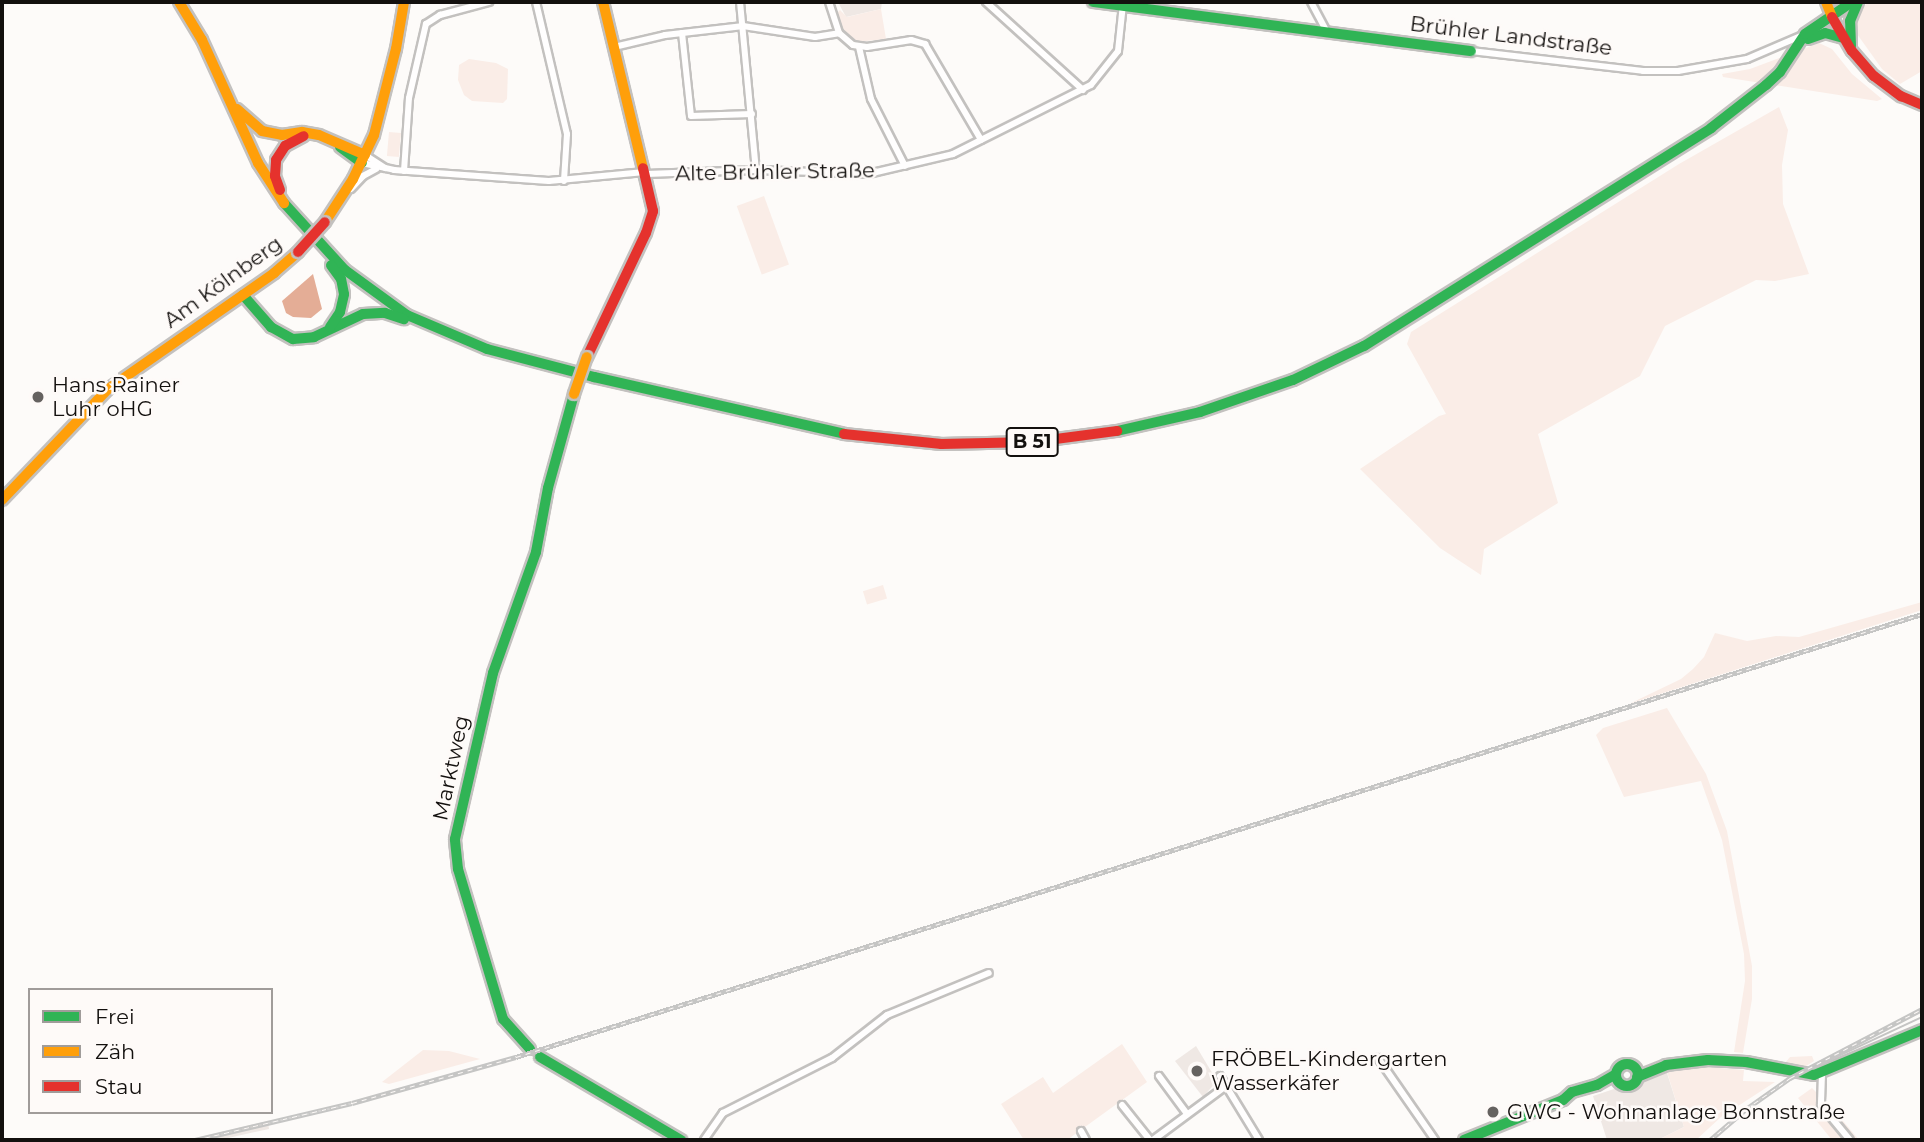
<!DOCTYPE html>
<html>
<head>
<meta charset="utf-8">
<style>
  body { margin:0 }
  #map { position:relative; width:1924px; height:1142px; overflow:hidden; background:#fdfbf9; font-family:Montserrat,sans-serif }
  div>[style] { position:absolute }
  .built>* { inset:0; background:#efe8e4 }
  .green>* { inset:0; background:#faede7; transform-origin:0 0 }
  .water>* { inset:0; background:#e4ad96 }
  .roads { filter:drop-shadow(2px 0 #c3c1bf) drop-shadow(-2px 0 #c3c1bf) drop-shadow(0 2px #c3c1bf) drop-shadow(0 -2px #c3c1bf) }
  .street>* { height:6px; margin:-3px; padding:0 3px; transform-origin:3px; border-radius:3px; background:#fffefe }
  .fast>* { height:10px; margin:-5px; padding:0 5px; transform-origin:5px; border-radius:5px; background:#30b455 }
  .fast>.ring { margin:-5px; padding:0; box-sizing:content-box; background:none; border:10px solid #30b455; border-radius:50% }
  .slow>* { height:10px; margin:-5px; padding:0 5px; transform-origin:5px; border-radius:5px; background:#ff9f0a }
  .jam>* { height:10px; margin:-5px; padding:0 5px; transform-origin:5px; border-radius:5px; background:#e5322d }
  .tram>* { height:2px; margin:-1px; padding:0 1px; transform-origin:1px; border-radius:1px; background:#c5c5c4 }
  .rail>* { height:4.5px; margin-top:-2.25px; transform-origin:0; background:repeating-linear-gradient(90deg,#fefaf8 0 5px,#c5c5c4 0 10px); box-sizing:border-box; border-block:2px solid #c5c5c4 }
  .bridges { filter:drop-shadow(2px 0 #c3c1bf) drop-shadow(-2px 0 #c3c1bf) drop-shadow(0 2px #c3c1bf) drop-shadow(0 -2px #c3c1bf) }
  .slow-bridge>* { height:10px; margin:-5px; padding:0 5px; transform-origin:5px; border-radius:5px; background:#ff9f0a }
  .jam-bridge>* { height:10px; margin:-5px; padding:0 5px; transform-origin:5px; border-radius:5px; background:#e5322d }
  .dots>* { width:19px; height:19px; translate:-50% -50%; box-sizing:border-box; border:4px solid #fefaf8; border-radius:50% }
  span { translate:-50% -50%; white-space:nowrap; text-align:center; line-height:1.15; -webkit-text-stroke:5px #fefaf8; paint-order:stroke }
  .shield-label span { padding:2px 5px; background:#fefaf8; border:2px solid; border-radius:5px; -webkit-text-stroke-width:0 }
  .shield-label { font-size:19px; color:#13100e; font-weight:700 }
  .street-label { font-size:21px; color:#13100e }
  .poi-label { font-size:21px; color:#13100e }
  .left { translate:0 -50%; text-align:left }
  .frame { position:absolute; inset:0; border:4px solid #13100e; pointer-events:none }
  .legend { position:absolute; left:28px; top:988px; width:245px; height:126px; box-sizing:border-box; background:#fefaf8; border:2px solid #a09c9a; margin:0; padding:9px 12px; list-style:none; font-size:21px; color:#13100e }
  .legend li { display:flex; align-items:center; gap:14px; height:35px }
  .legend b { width:35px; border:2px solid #a09c9a }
</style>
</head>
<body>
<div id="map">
  <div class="built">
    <div style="clip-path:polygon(838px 2px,882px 2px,881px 9px,846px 17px)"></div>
    <div style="clip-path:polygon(1196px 1046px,1217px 1081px,1203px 1097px,1175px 1061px)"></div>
    <div style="clip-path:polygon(1662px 1073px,1667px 1073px,1684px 1127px,1658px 1140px,1607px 1140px,1593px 1096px)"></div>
    <div style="clip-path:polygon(268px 1121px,269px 1129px,219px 1140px,188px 1140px)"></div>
  </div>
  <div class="green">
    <div style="clip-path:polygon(1868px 2px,1922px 2px,1922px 71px,1900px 84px,1882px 69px,1857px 34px,1855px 26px,1858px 13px)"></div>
    <div style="clip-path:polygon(881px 9px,886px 39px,856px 42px,843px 32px,837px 13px,840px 10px,847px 17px)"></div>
    <div style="clip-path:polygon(1819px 43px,1832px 49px,1852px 74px,1882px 99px,1877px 101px,1723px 77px,1722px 74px,1750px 69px)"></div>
    <div style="clip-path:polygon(469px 59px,496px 63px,508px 69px,507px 99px,503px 103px,472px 101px,464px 95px,458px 80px,459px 65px)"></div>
    <div style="clip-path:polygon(1779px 107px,1788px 130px,1782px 165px,1783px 204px,1809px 274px,1775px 281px,1756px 280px,1665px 326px,1640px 376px,1538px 434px,1558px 503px,1484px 549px,1481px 575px,1440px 548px,1360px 469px,1439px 416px,1446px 414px,1407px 344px,1411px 332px,1679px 164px)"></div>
    <div style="left:389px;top:132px;width:12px;height:24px;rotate:5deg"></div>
    <div style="left:764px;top:196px;width:73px;height:29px;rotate:70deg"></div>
    <div style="left:883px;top:585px;width:14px;height:21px;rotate:73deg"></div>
    <div style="clip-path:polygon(1922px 602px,1922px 610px,1629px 704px,1681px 679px,1693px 669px,1704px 657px,1715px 633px,1747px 641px,1776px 636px,1799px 637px)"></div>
    <div style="clip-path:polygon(1667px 708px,1706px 774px,1727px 831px,1752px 966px,1752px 999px,1743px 1053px,1734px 1052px,1745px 981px,1744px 954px,1722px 840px,1701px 781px,1624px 797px,1596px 735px,1603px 728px)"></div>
    <div style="clip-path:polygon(1122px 1044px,1147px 1082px,1067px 1140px,1024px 1140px,1001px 1104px,1043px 1077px,1053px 1093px)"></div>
    <div style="clip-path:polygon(423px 1050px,449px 1051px,480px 1059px,389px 1084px,382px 1082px)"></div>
    <div style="clip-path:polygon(1812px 1056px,1814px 1061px,1800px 1070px,1785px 1063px,1790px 1057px)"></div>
    <div style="clip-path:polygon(1707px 1067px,1744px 1070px,1743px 1081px,1775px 1082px,1721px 1117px,1696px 1140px,1658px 1140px,1684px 1127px,1667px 1072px)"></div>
    <div style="clip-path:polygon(1812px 1088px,1833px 1109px,1859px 1140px,1832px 1140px,1798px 1098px)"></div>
  </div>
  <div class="water">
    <div style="clip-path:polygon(313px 274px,322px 309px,311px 318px,293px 317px,286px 313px,282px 301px)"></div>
  </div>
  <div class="roads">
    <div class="street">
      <div style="left:536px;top:2px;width:136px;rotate:76.8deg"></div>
      <div style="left:567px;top:134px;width:47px;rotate:93.7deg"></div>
      <div style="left:740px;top:2px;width:169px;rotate:84.6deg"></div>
      <div style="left:829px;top:2px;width:33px;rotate:72deg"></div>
      <div style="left:839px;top:33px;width:18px;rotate:41deg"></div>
      <div style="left:853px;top:45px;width:14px;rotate:8deg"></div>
      <div style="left:867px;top:47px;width:45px;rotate:-9deg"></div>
      <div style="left:911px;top:40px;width:15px;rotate:16deg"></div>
      <div style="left:925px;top:44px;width:111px;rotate:59.7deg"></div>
      <div style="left:986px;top:2px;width:131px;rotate:42.2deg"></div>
      <div style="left:1311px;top:2px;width:34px;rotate:62deg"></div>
      <div style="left:682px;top:33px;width:83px;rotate:83.8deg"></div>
      <div style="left:691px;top:116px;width:61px;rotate:-1.9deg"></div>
      <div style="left:614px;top:47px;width:52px;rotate:-13.2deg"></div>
      <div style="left:665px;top:35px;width:79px;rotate:-6.6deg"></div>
      <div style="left:743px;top:26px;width:73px;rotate:8.7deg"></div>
      <div style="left:815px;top:37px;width:24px;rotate:-9deg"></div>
      <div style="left:859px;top:47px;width:53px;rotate:77deg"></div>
      <div style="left:871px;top:99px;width:75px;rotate:63.1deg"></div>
      <div style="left:1471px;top:51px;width:173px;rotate:6.6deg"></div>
      <div style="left:1643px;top:71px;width:35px"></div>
      <div style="left:1678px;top:71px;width:70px;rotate:-9.9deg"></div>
      <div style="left:1747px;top:59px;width:61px;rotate:-23.2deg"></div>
      <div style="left:365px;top:155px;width:24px;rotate:33deg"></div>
      <div style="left:362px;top:163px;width:33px;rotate:12deg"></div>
      <div style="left:394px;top:170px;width:155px;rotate:4.1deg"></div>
      <div style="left:549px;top:181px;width:96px;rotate:-5.4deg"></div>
      <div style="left:404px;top:171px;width:73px;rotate:-86.1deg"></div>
      <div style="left:409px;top:98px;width:76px;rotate:-77.1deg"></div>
      <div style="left:426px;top:24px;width:17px;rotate:-33deg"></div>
      <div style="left:440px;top:15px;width:51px;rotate:-14.9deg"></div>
      <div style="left:646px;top:174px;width:110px;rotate:-2.1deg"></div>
      <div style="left:756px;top:170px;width:112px;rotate:2deg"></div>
      <div style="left:868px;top:174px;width:87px;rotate:-13.2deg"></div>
      <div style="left:953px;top:154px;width:154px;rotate:-26.6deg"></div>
      <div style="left:1091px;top:85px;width:43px;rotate:-51.5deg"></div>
      <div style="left:1118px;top:51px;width:47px;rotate:-83.9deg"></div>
      <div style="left:351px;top:189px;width:18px;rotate:-47deg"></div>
      <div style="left:363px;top:176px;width:15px;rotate:-28deg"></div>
      <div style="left:1378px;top:1058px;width:100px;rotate:55.2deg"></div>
      <div style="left:1822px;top:1074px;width:31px;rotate:92deg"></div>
      <div style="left:1821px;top:1105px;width:45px;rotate:50.4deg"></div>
      <div style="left:1159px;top:1076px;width:47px;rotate:53.6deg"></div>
      <div style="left:1220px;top:1076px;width:75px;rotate:58.6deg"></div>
      <div style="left:1122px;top:1105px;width:45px;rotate:51.3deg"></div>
      <div style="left:1081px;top:1131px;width:10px;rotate:61deg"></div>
      <div style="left:704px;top:1140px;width:33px;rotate:-55deg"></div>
      <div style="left:723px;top:1113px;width:122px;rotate:-26.8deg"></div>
      <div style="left:832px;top:1058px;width:70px;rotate:-38deg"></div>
      <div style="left:887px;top:1015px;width:110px;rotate:-22.4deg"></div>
      <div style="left:1153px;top:1140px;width:91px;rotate:-36.5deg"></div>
    </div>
    <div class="fast">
      <div style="left:1093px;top:2px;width:381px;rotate:7.4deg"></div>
      <div style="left:1808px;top:39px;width:18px;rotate:-19deg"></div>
      <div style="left:1825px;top:33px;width:20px;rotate:15deg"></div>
      <div style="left:1851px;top:46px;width:25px;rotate:-92deg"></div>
      <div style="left:1850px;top:21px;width:21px;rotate:-67deg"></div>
      <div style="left:1766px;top:85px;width:19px;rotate:-43deg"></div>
      <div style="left:1780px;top:72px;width:45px;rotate:-56.7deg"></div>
      <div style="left:1805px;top:34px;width:57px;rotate:-34.2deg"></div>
      <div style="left:340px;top:147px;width:27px;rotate:36deg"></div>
      <div style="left:284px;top:203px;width:91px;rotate:47.7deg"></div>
      <div style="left:345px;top:270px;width:77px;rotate:36deg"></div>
      <div style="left:407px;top:315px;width:87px;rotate:23deg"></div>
      <div style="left:487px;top:349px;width:111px;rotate:14.7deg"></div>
      <div style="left:594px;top:377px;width:256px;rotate:12.8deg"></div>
      <div style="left:243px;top:295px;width:43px;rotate:48.8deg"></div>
      <div style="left:271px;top:327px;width:25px;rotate:29deg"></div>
      <div style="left:293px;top:339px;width:21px;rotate:-5deg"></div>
      <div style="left:314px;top:337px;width:54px;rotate:-25.1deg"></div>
      <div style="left:363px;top:314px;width:22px;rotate:-3deg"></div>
      <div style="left:385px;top:313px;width:20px;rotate:18deg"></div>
      <div style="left:330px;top:327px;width:18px;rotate:-56deg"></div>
      <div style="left:340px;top:312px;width:18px;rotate:-77deg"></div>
      <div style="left:344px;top:294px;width:15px;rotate:-101deg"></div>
      <div style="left:341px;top:279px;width:17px;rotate:-126deg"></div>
      <div style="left:1117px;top:431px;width:85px;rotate:-12.9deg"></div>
      <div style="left:1200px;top:412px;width:98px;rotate:-19deg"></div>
      <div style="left:1293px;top:380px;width:79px;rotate:-25.6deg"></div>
      <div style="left:1364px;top:346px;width:410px;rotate:-32.1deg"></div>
      <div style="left:1711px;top:128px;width:70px;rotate:-38deg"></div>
      <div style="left:530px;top:1049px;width:40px;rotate:-132deg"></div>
      <div style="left:503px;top:1019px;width:157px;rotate:-106.7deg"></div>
      <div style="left:458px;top:869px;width:30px;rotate:-96deg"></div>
      <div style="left:455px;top:839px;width:170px;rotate:-77.1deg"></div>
      <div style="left:493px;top:673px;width:128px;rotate:-70.4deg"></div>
      <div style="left:536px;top:552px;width:65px;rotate:-79.4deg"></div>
      <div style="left:548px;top:488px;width:98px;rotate:-74.5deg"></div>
      <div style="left:540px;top:1057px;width:164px;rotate:30.5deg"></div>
      <div class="ring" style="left:1616px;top:1064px;width:12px;height:12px"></div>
      <div style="left:1637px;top:1077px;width:31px;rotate:-22deg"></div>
      <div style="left:1666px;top:1065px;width:42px;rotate:-6.8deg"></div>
      <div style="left:1708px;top:1060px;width:38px;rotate:3deg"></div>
      <div style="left:1746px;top:1062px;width:69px;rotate:10.8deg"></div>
      <div style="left:1814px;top:1075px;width:117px;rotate:-22.6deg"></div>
      <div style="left:1464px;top:1140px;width:107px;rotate:-22deg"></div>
      <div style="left:1563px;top:1100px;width:12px;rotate:-42deg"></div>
      <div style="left:1572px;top:1092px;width:26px;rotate:-16deg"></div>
      <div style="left:1597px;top:1085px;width:22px;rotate:-30deg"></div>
    </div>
    <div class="slow">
      <div style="left:179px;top:2px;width:44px;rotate:58.8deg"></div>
      <div style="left:202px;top:40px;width:135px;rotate:65.5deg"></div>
      <div style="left:258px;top:163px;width:48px;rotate:57deg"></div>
      <div style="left:603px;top:2px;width:171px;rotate:76.5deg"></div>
      <div style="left:1826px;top:2px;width:16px;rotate:68deg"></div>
      <div style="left:237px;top:109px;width:33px;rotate:41deg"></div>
      <div style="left:262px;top:131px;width:20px;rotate:11deg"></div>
      <div style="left:282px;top:135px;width:20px;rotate:-9deg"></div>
      <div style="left:302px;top:132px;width:17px;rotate:10deg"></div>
      <div style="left:319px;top:135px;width:50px;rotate:23.5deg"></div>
      <div style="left:325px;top:222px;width:51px;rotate:-56.9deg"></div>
      <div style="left:353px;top:179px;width:49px;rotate:-64.5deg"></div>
      <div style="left:374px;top:135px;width:89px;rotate:-75.7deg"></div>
      <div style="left:396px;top:49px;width:48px;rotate:-80.3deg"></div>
      <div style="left:2px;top:500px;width:153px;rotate:-46.3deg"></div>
      <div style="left:108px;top:389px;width:203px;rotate:-34.9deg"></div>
      <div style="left:274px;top:273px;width:32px;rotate:-41deg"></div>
    </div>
    <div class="jam">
      <div style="left:1832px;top:17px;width:39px;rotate:60deg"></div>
      <div style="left:1852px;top:51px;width:33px;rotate:49deg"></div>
      <div style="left:1874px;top:76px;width:34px;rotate:37deg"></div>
      <div style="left:1901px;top:96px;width:23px;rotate:23deg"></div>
      <div style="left:280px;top:190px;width:15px;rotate:-110deg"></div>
      <div style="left:275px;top:176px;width:16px;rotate:-86deg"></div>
      <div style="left:276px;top:160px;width:17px;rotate:-57deg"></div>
      <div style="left:285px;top:146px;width:21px;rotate:-28deg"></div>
      <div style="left:587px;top:357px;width:137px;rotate:-64.6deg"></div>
      <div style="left:646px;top:233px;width:23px;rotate:-72deg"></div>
      <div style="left:653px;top:211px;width:44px;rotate:-103.1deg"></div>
      <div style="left:844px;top:434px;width:98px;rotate:5.9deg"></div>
      <div style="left:941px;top:444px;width:92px;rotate:-1.2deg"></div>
      <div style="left:1033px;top:442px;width:85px;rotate:-7.5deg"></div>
    </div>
  </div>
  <div class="tram">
    <div style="left:1815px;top:1067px;width:118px;rotate:-25deg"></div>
  </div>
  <div class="rail">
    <div style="left:195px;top:1140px;width:161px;rotate:-13.3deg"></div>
    <div style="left:352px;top:1103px;width:170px;rotate:-15.7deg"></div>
    <div style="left:516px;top:1057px;width:1474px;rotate:-17.49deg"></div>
    <div style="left:1710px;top:1140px;width:48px;rotate:-40.7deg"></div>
    <div style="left:1746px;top:1109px;width:54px;rotate:-35.2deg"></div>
    <div style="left:1790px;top:1078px;width:149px;rotate:-27.6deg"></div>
  </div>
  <div class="bridges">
    <div class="slow-bridge">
      <div style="left:574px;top:394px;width:39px;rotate:-71deg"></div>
    </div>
    <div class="jam-bridge">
      <div style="left:298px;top:252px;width:40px;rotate:-48deg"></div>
    </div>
  </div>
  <div class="dots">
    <div style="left:38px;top:397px;background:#656260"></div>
    <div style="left:1197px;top:1071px;background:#656260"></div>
    <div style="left:1493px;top:1112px;background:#656260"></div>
  </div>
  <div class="shield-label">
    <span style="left:1032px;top:442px">B 51</span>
  </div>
  <div class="street-label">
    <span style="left:1511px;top:36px;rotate:7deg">Brühler Landstraße</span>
    <span style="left:775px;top:172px;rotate:-1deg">Alte Brühler Straße</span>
    <span style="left:223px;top:282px;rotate:-36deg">Am Kölnberg</span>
    <span style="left:451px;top:768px;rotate:-78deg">Marktweg</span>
  </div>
  <div class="poi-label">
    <span class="left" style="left:52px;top:397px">Hans Rainer<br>Luhr oHG</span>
    <span class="left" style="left:1211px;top:1071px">FRÖBEL-Kindergarten<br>Wasserkäfer</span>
    <span class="left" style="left:1507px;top:1112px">GWG - Wohnanlage Bonnstraße</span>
  </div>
  <div class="frame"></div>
  <ul class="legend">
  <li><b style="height:9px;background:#30b455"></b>Frei</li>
  <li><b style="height:9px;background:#ff9f0a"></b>Zäh</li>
  <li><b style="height:9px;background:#e5322d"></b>Stau</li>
  </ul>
</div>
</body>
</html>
